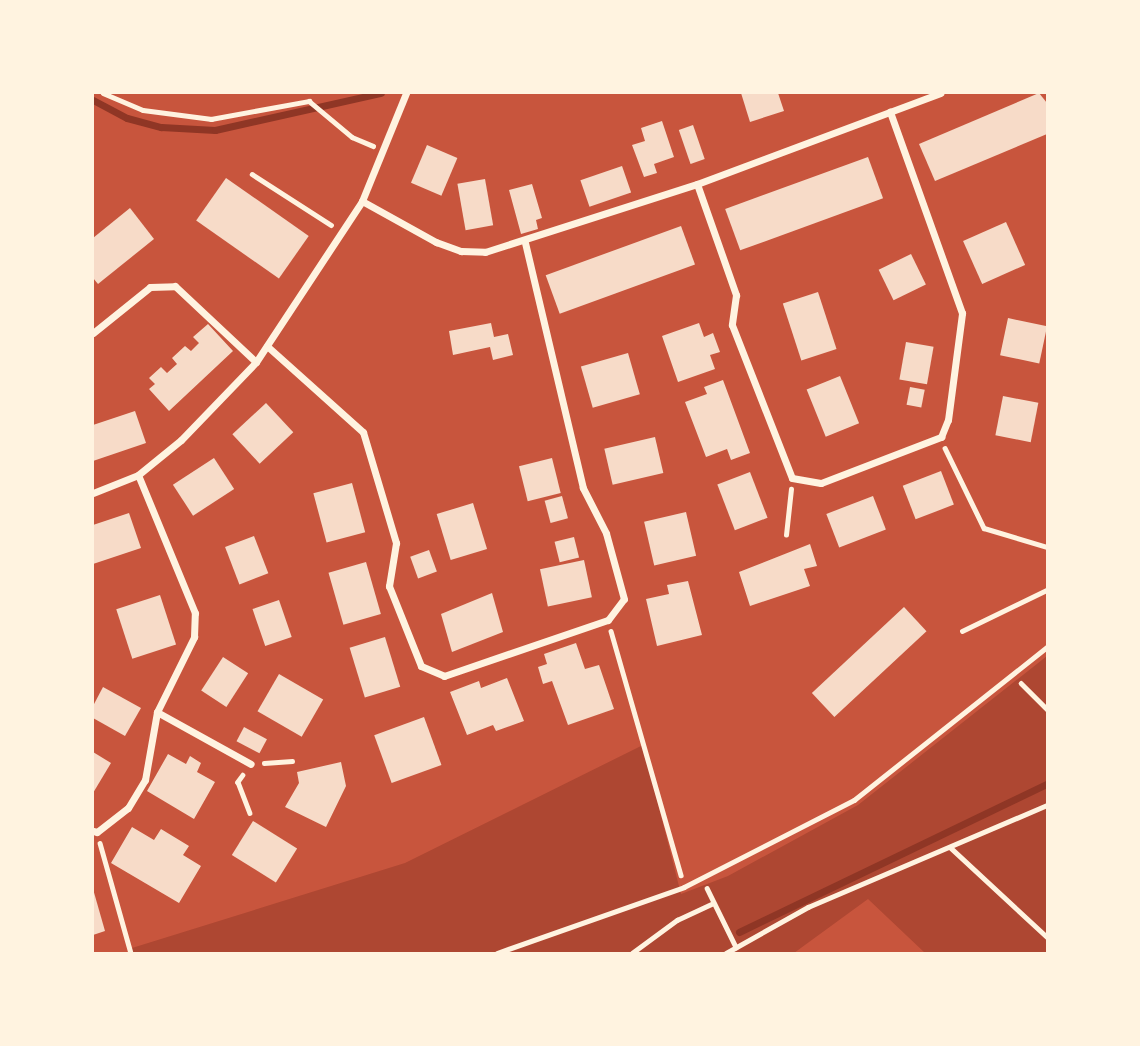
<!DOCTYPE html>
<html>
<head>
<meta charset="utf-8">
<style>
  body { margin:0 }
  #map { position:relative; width:1140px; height:1046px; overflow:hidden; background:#c8553d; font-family:Figtree,sans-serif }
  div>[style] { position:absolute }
  .green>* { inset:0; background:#ae4732 }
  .stream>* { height:7px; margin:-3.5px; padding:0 3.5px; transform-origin:3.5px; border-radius:3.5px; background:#8f3625 }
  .building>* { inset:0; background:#f7dbc8; transform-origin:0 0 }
  .path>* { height:4.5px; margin:-2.25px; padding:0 2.25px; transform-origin:2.25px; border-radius:2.25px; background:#fff3e0 }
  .service>* { height:4.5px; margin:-2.25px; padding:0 2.25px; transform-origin:2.25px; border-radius:2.25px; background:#fff3e0 }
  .minor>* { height:7px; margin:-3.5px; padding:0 3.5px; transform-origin:3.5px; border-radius:3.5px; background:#fff3e0 }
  span { translate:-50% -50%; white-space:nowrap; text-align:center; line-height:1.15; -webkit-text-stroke:5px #fff3e0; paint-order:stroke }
  .frame { position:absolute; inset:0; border:94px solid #fff3e0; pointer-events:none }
</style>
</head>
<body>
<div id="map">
  <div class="green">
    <div style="clip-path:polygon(1047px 656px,1047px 953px,925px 953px,868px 899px,794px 953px,133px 953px,132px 948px,405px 863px,643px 745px,681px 894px,728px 876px,858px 805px)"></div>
  </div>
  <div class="stream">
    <div style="left:93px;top:100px;width:38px;rotate:28deg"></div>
    <div style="left:127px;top:118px;width:35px;rotate:15deg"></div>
    <div style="left:161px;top:127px;width:54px;rotate:3.2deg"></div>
    <div style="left:215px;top:130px;width:170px;rotate:-12.6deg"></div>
    <div style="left:739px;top:932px;width:342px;rotate:-25.7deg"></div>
  </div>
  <div class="building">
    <div style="clip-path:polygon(741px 93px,778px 93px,784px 111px,750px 122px)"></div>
    <div style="clip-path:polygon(1039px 93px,1047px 103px,1047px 134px,935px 181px,919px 144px)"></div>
    <div style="clip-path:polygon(662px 121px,674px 157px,654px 164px,657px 173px,644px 177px,632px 145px,645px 141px,641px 128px)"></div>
    <div style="left:693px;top:125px;width:36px;height:15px;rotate:71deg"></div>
    <div style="left:427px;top:145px;width:33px;height:41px;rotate:23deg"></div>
    <div style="left:868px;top:157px;width:44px;height:152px;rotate:70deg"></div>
    <div style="left:622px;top:166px;width:28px;height:44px;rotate:71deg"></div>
    <div style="left:226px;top:178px;width:101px;height:52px;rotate:35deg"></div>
    <div style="left:485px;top:179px;width:47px;height:28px;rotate:80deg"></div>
    <div style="clip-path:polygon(532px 184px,542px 218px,536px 220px,538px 229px,521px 234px,509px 190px)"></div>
    <div style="clip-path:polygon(130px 208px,154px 239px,98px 284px,93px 278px,93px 238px)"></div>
    <div style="left:1006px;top:222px;width:47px;height:47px;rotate:66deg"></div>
    <div style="left:681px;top:226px;width:41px;height:144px;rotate:70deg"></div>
    <div style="left:911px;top:254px;width:34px;height:36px;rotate:64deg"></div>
    <div style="left:818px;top:292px;width:60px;height:37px;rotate:72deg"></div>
    <div style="left:1008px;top:318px;width:40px;height:38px;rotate:12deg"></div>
    <div style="clip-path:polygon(491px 323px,494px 337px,508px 334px,513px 355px,493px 360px,490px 347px,453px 355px,449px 331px)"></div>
    <div style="clip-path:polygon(699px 323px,704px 337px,713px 333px,720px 352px,710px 355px,715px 369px,678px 382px,662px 336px)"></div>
    <div style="clip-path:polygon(208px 324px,233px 351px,169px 411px,149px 389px,155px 384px,149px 378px,161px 367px,167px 373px,177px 364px,172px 358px,185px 346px,191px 351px,199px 343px,193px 337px)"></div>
    <div style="left:906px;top:342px;width:28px;height:38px;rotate:10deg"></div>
    <div style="left:628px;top:353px;width:43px;height:49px;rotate:74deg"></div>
    <div style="left:840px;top:376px;width:51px;height:36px;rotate:68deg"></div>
    <div style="clip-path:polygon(723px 380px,750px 453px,731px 460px,727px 449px,706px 457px,685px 402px,707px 394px,704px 387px)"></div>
    <div style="left:910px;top:387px;width:15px;height:18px;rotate:11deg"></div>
    <div style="left:1003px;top:396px;width:36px;height:40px;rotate:11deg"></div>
    <div style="left:266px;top:403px;width:40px;height:46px;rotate:47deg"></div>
    <div style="clip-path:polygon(135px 411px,146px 443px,93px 461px,93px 425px)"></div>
    <div style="left:655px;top:437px;width:37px;height:52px;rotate:77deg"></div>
    <div style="left:214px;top:458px;width:37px;height:49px;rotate:57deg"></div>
    <div style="left:552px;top:458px;width:36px;height:34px;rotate:76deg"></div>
    <div style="left:941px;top:471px;width:36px;height:41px;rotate:69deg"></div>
    <div style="left:750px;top:472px;width:49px;height:35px;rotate:69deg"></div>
    <div style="left:352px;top:483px;width:51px;height:40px;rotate:75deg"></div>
    <div style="left:562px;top:496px;width:23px;height:18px;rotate:75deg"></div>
    <div style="left:873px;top:496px;width:36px;height:50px;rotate:69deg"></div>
    <div style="left:473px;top:503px;width:48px;height:38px;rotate:73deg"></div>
    <div style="left:686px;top:512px;width:45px;height:43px;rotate:77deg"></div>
    <div style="clip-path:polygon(129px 513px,141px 548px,93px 564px,93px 525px)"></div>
    <div style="left:254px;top:536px;width:40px;height:31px;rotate:69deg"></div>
    <div style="left:574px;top:537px;width:21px;height:20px;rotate:76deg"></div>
    <div style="clip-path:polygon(810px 544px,817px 566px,804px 569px,810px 586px,750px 606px,739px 572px)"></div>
    <div style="left:429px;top:550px;width:23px;height:20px;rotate:70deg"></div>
    <div style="left:584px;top:560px;width:38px;height:45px;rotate:78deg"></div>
    <div style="left:366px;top:562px;width:54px;height:39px;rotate:74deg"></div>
    <div style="clip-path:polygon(688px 581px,702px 635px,657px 646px,646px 599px,669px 594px,667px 585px)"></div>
    <div style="clip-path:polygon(492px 593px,503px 632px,452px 652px,441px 614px)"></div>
    <div style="left:160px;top:595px;width:52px;height:46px;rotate:72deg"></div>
    <div style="left:279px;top:600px;width:39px;height:28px;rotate:71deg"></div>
    <div style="left:904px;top:607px;width:33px;height:126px;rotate:47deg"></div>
    <div style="left:385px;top:637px;width:52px;height:37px;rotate:73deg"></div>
    <div style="clip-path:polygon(576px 643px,585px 669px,599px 665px,614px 709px,568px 725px,552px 681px,543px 684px,538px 667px,547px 664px,544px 654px)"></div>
    <div style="left:223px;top:657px;width:30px;height:40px;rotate:33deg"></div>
    <div style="left:279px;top:674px;width:51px;height:43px;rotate:30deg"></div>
    <div style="clip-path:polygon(507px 678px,524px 721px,496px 731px,493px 725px,467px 735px,450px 692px,479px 681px,481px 688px)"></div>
    <div style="clip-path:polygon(103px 687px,141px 708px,125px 736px,93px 718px,93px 706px)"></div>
    <div style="left:424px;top:717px;width:51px;height:53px;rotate:70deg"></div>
    <div style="left:244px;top:727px;width:26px;height:16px;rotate:28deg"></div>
    <div style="clip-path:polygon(93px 752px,111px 763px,93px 793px)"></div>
    <div style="clip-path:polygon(168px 754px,186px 764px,190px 756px,201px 763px,197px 772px,215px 782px,194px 819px,147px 791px)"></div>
    <div style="clip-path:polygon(341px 762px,346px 786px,326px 827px,285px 807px,299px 783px,297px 772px)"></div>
    <div style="left:253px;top:821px;width:52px;height:40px;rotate:32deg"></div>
    <div style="clip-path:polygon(132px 827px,154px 840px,161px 829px,189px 846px,183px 855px,201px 866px,179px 903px,111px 863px)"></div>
    <div style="clip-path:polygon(93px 889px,105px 931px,93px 935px)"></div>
  </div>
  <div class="path">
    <div style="left:103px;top:93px;width:43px;rotate:23deg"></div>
    <div style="left:143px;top:110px;width:69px;rotate:7.5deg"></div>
    <div style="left:211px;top:119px;width:100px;rotate:-10.4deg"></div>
    <div style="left:309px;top:101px;width:56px;rotate:39.9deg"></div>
    <div style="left:352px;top:137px;width:23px;rotate:23deg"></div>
    <div style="left:252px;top:174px;width:94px;rotate:32.8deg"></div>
    <div style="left:945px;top:448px;width:89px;rotate:64deg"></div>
    <div style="left:984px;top:528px;width:66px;rotate:16.8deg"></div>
    <div style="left:786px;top:535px;width:46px;rotate:-83.8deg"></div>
    <div style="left:611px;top:631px;width:254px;rotate:74deg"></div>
    <div style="left:962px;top:631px;width:94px;rotate:-25.8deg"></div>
    <div style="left:1021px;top:683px;width:37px;rotate:45deg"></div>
    <div style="left:264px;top:763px;width:28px;rotate:-4deg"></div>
    <div style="left:243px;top:775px;width:9px;rotate:126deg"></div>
    <div style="left:238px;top:782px;width:33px;rotate:69deg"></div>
    <div style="left:100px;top:843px;width:114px;rotate:74.3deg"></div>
    <div style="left:951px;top:848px;width:131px;rotate:42.8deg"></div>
    <div style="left:707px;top:888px;width:66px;rotate:63.8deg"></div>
    <div style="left:632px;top:953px;width:56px;rotate:-36.3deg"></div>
    <div style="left:677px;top:920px;width:38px;rotate:-25deg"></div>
    <div style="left:726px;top:953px;width:94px;rotate:-29.3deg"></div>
    <div style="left:808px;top:907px;width:260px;rotate:-23.1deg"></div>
  </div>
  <div class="service">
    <div style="left:497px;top:953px;width:198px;rotate:-19.4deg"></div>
    <div style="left:684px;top:887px;width:191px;rotate:-27.1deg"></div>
    <div style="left:854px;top:800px;width:246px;rotate:-38.4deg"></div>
  </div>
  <div class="minor">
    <div style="left:697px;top:184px;width:118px;rotate:70.6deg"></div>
    <div style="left:736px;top:295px;width:30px;rotate:98deg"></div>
    <div style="left:732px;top:325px;width:164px;rotate:68.6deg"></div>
    <div style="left:792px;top:478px;width:29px;rotate:10deg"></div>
    <div style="left:821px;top:483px;width:129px;rotate:-21deg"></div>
    <div style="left:941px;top:437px;width:18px;rotate:-68deg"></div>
    <div style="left:948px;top:420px;width:108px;rotate:-82.5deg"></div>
    <div style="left:962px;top:313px;width:214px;rotate:-109.7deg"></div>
    <div style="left:362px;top:201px;width:85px;rotate:29deg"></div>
    <div style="left:436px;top:242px;width:27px;rotate:20deg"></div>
    <div style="left:461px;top:251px;width:24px;rotate:2deg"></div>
    <div style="left:485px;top:252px;width:223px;rotate:-17.8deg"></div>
    <div style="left:697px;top:184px;width:260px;rotate:-20.5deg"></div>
    <div style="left:93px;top:333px;width:73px;rotate:-38.9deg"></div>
    <div style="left:150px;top:287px;width:25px;rotate:-2deg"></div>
    <div style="left:175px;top:286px;width:111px;rotate:43.2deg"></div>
    <div style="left:267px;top:346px;width:129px;rotate:41.9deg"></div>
    <div style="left:363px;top:432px;width:116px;rotate:73.4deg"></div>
    <div style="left:396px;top:543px;width:44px;rotate:99.2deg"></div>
    <div style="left:389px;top:586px;width:86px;rotate:68.2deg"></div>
    <div style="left:421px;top:666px;width:25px;rotate:23deg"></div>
    <div style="left:444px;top:676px;width:173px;rotate:-18.9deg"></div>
    <div style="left:608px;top:620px;width:26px;rotate:-53deg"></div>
    <div style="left:624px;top:599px;width:68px;rotate:-105.3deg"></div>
    <div style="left:606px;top:533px;width:51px;rotate:-117.1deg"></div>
    <div style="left:583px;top:488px;width:253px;rotate:-103.3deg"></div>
    <div style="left:93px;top:493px;width:48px;rotate:-21.8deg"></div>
    <div style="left:138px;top:475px;width:55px;rotate:-39.1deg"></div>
    <div style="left:181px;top:440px;width:108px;rotate:-46.1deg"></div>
    <div style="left:256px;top:362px;width:193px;rotate:-56.6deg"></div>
    <div style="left:362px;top:201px;width:117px;rotate:-67.8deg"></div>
    <div style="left:157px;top:712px;width:107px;rotate:29deg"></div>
    <div style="left:93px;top:831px;width:4px;rotate:14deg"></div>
    <div style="left:97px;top:832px;width:39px;rotate:-38deg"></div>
    <div style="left:128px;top:808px;width:33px;rotate:-59deg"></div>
    <div style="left:145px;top:780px;width:69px;rotate:-80deg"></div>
    <div style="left:157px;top:712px;width:84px;rotate:-63.7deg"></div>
    <div style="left:194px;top:637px;width:24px;rotate:-88deg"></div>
    <div style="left:195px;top:613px;width:149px;rotate:-112.4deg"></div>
  </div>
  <div class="frame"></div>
</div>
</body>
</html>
